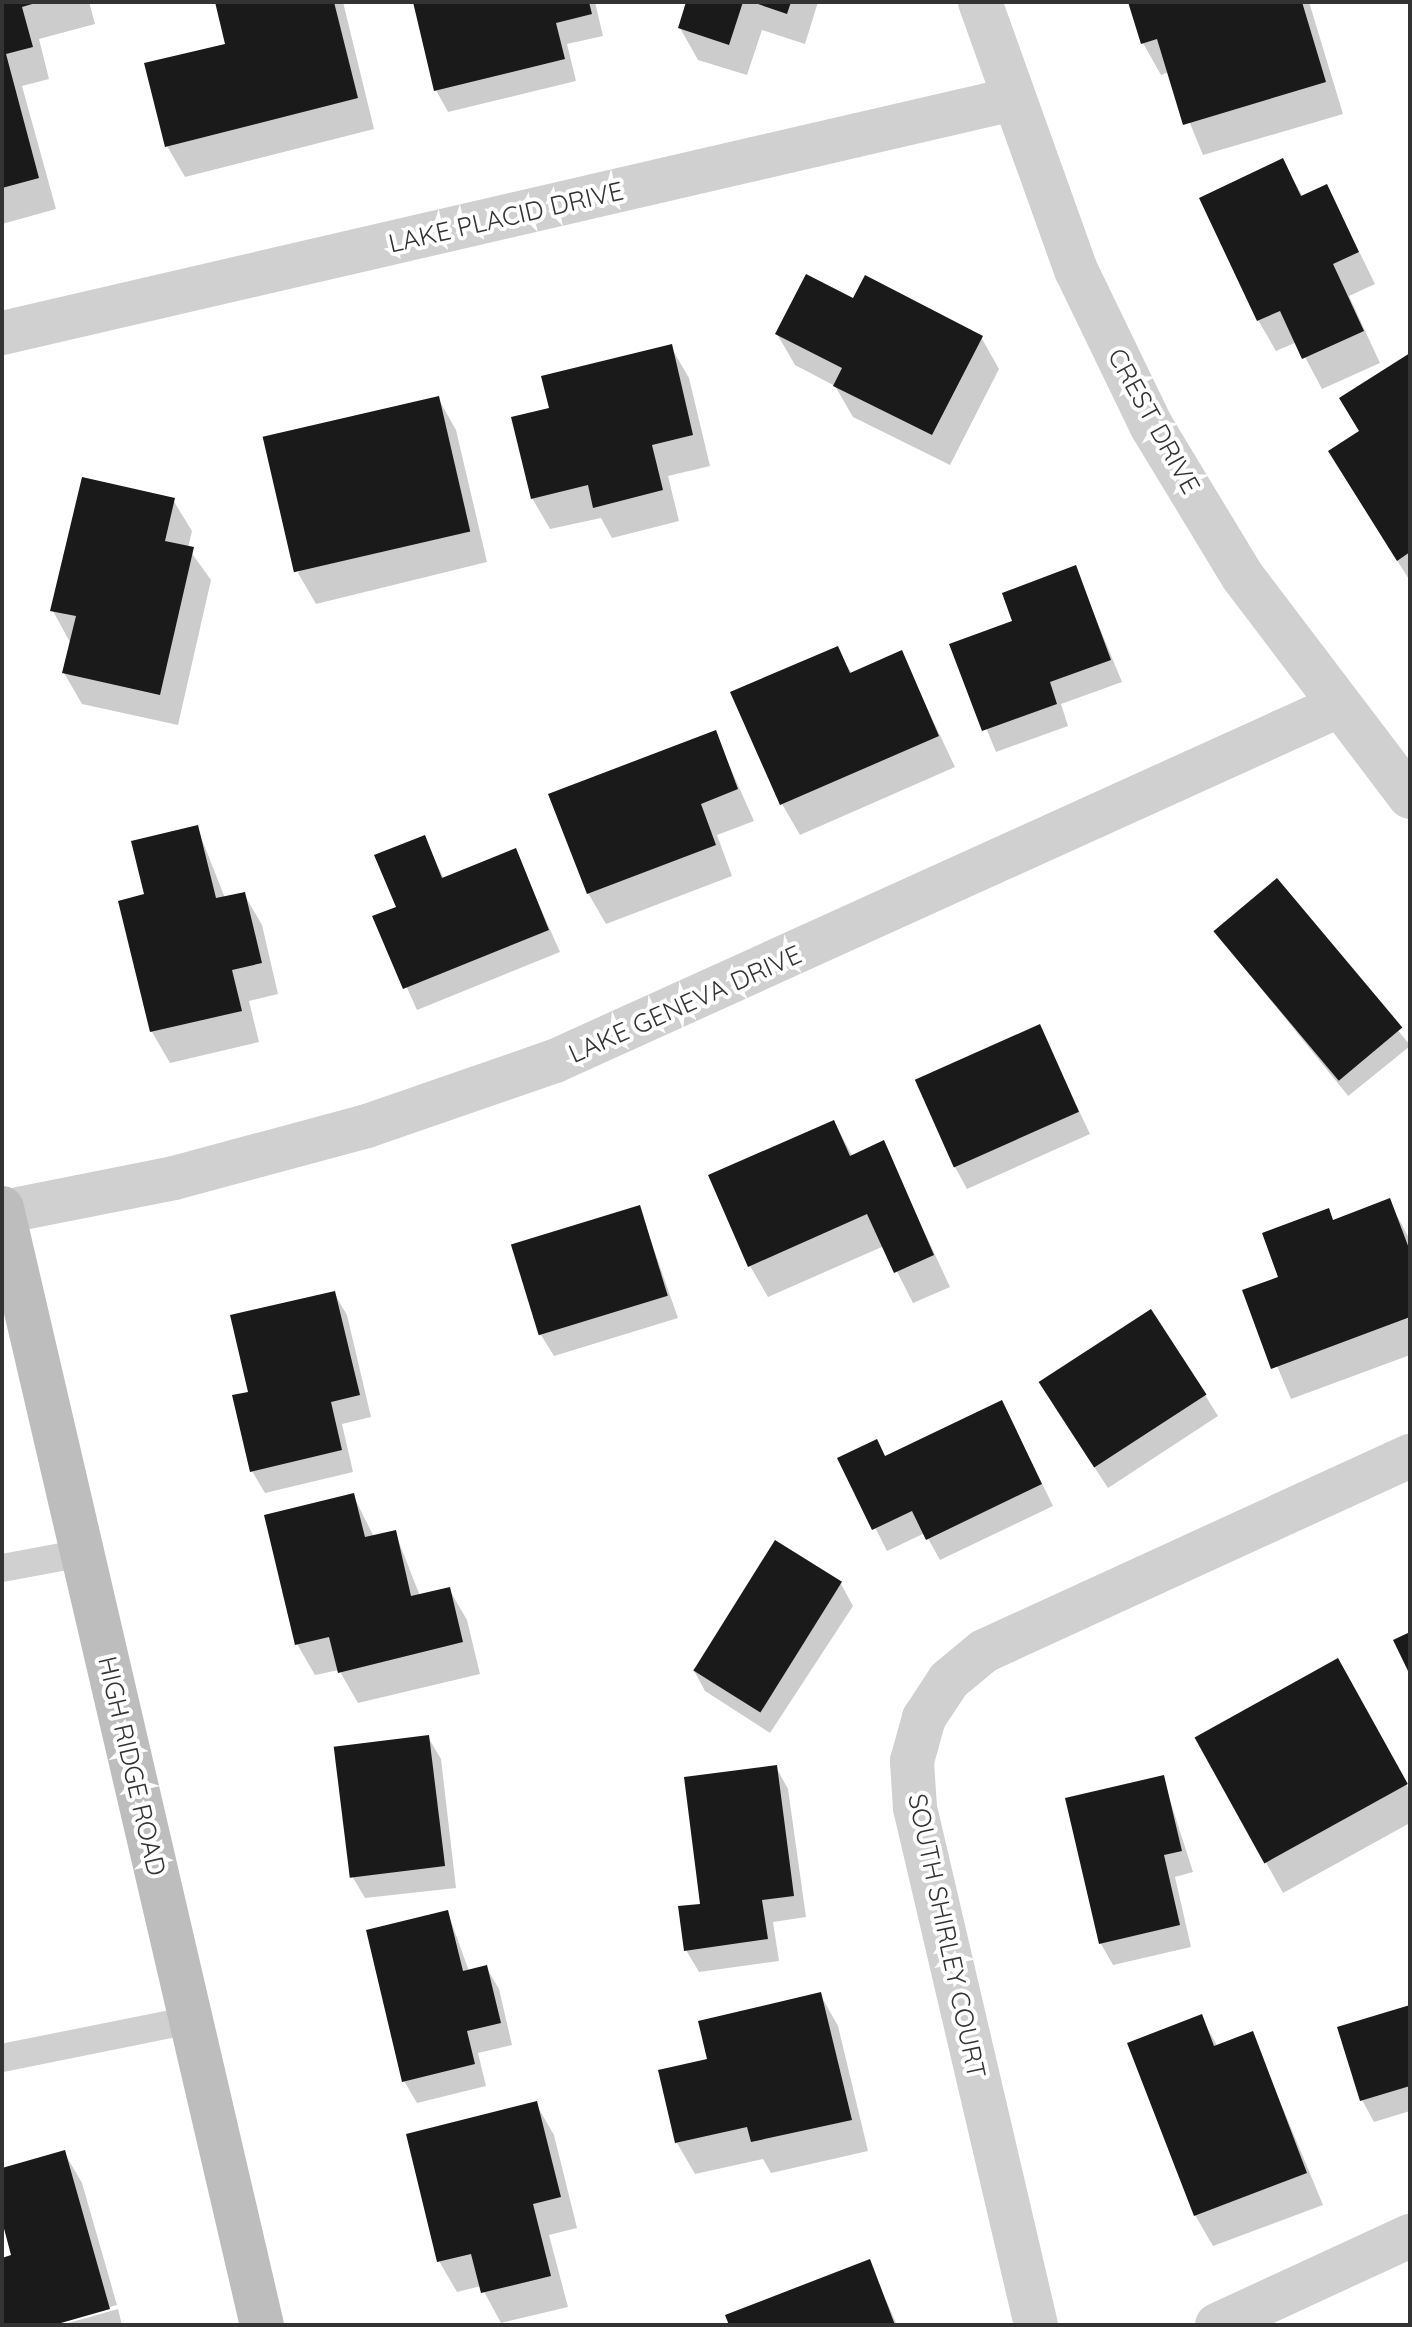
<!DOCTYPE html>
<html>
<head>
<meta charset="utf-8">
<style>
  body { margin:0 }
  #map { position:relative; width:1412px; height:2327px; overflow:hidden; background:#fff; font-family:Quicksand,sans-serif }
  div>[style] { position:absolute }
  .shadow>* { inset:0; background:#0003; transform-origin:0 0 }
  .building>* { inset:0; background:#1a1a1a; transform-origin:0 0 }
  .lane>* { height:28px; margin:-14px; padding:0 14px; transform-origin:14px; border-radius:14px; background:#d0d0d0 }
  .street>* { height:44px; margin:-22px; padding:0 22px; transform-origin:22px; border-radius:22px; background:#d0d0d0 }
  .secondary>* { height:44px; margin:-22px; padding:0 22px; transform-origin:22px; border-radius:22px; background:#bdbdbd }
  span { translate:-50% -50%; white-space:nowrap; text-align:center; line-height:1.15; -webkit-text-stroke:8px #fff; paint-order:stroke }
  .street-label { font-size:26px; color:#333 }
  .frame { position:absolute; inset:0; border:4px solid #333; pointer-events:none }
</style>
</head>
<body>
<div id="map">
  <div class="shadow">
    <div style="clip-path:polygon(2px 2px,89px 2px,95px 24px,39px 39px,49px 79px,22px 86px,56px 209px,2px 224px)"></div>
    <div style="clip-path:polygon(217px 2px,343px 2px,374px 129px,185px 177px,167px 146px,228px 45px)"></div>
    <div style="clip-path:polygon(415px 2px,595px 2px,603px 36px,567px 44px,576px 81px,448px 112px,436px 90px)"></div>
    <div style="clip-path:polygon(688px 2px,818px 2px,805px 44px,762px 30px,747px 75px,698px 60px,680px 28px)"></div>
    <div style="clip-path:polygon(1130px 2px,1309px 2px,1343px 114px,1203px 155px,1169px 72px,1161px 75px,1143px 43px)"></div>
    <div style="clip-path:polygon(1282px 161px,1303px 197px,1327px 186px,1375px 284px,1349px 296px,1380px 363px,1322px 389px,1297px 342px,1276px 351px,1258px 320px)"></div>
    <div style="clip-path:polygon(854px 300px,981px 337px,999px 369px,950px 465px,853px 417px,835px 386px,795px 365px,777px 334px)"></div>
    <div style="clip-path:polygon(671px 347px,689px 378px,710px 466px,668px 476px,679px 521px,612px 538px,601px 518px,550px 529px,532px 498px,551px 410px)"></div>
    <div style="clip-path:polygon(1410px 355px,1410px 581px,1348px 482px,1361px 432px)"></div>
    <div style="clip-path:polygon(438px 398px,456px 430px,487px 562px,316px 604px,298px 573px)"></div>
    <div style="clip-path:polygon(173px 500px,192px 531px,188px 548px,211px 580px,178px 725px,82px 704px,64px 673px,71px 644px,53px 611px)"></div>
    <div style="clip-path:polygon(1075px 568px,1122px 682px,1061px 704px,1068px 726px,996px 752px,952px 645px,1015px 622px)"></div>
    <div style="clip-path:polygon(837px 649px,852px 674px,901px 653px,955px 767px,800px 835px,782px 804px)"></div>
    <div style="clip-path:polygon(715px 733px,754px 821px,717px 835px,732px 876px,606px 924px,588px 893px)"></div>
    <div style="clip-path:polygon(197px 827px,225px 898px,244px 894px,262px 925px,278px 994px,249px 1001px,259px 1042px,170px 1063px,152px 1032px,121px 902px,146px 896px)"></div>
    <div style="clip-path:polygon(424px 837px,444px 879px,515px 850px,560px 952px,417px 1010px,375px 917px,398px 908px)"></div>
    <div style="left:1277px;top:881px;width:212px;height:80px;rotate:51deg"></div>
    <div style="clip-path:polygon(1039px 1026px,1090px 1134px,967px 1189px,955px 1167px)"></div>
    <div style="clip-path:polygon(834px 1122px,853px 1157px,883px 1143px,950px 1287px,913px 1303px,884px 1246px,768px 1297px,750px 1266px)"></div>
    <div style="clip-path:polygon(1389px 1201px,1410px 1240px,1410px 1355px,1291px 1399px,1245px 1291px,1281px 1279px,1328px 1211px,1334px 1222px)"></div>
    <div style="clip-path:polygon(639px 1207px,678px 1318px,554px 1356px,541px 1335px)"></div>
    <div style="clip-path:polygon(334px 1293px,347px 1315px,371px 1417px,342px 1424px,353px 1472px,265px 1493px,252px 1471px,251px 1394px)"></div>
    <div style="clip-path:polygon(1205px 1395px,1218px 1416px,1108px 1488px,1054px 1406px)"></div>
    <div style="clip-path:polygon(1013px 1424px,1053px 1506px,940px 1560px,925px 1533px,887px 1551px,840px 1458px,885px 1458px)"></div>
    <div style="clip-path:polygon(353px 1495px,374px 1537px,395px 1532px,420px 1596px,449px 1589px,467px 1620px,480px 1674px,358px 1703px,339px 1670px,315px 1675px,297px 1644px)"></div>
    <div style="clip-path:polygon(841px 1584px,853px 1606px,770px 1733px,705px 1691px,693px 1669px)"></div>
    <div style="clip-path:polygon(1355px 1692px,1410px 1791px,1410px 1823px,1283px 1893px,1197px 1738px)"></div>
    <div style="clip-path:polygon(428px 1737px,441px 1759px,456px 1888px,365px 1898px,352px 1876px)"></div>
    <div style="clip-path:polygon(776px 1767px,788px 1789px,806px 1917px,773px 1922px,779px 1961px,699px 1972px,686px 1950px,703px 1905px)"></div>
    <div style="clip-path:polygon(1163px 1778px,1193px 1872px,1175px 1877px,1191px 1947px,1113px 1965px,1101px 1944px,1068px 1800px)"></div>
    <div style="clip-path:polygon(448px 1913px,469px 1971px,486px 1967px,499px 1989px,512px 2045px,478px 2053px,486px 2086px,417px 2103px,404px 2081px)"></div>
    <div style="clip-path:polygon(820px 1994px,838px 2026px,868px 2151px,771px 2173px,763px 2159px,695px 2174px,677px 2143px,661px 2071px,709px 2061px)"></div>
    <div style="clip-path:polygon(1410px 2007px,1410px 2111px,1374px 2122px,1362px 2100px)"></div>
    <div style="clip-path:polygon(1201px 2017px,1218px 2047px,1252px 2034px,1323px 2205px,1213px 2246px,1195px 2215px)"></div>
    <div style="clip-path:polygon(536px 2104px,554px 2135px,577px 2228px,549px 2235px,568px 2307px,501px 2323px,481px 2286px,457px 2292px,439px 2261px)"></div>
    <div style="clip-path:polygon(64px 2152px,82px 2183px,117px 2305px,47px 2325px,2px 2325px,2px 2260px,14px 2256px,2px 2214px,2px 2170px)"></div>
    <div style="clip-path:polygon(869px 2262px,897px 2325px,731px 2325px)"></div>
    <div style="clip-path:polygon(118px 2309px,122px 2325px,61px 2325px)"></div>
  </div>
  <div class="building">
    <div style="clip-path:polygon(2px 2px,39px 2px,22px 7px,33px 47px,6px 54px,39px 178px,2px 188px)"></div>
    <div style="clip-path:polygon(215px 2px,334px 2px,358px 98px,165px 147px,144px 63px,225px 44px)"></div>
    <div style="clip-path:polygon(413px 2px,589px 2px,592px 14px,556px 23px,565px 59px,434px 91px)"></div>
    <div style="clip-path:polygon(686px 2px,743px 2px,729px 45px,678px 28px)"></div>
    <div style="clip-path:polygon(752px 2px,791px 2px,787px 14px)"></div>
    <div style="clip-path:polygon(1128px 2px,1302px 2px,1326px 82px,1183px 125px,1157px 39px,1141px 44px)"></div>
    <div style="clip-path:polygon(1283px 158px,1301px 196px,1327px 184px,1359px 252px,1333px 264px,1364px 331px,1302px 359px,1280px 311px,1257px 321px,1199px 198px)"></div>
    <div style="clip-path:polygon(806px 274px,853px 298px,865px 275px,983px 336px,932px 435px,833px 386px,842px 368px,775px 334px)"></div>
    <div style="clip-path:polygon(672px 344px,693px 435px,652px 445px,663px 490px,593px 508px,588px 485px,531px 499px,511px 417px,549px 408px,541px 376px)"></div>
    <div style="clip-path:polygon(1410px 353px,1410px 552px,1397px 561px,1328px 451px,1359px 431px,1339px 398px)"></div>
    <div style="left:439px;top:396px;width:139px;height:181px;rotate:77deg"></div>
    <div style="clip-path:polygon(82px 477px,175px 498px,165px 541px,194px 547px,160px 695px,62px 673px,76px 616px,50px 611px)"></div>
    <div style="clip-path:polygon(1076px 565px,1111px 660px,1050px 682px,1057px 704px,982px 731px,949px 644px,1012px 621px,1002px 593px)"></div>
    <div style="clip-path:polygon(838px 646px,850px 673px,902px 650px,939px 736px,780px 805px,730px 692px)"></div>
    <div style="clip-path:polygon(716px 730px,738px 789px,701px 804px,716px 845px,587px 894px,548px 794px)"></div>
    <div style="clip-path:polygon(198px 825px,216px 898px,245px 892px,262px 963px,232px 970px,242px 1011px,150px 1032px,118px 901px,144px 894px,131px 841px)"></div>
    <div style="clip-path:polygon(425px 835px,442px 878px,516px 848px,549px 930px,403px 989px,372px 916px,396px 907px,374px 855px)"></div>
    <div style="left:1277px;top:878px;width:195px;height:83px;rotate:50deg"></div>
    <div style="left:1040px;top:1024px;width:96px;height:137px;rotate:66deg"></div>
    <div style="clip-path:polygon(834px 1120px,850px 1156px,884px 1140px,934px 1255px,894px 1273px,867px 1214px,748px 1267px,708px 1175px)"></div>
    <div style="clip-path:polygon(1390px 1198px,1410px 1251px,1410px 1317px,1271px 1369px,1242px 1290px,1278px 1277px,1262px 1233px,1329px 1208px,1333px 1220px)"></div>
    <div style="left:640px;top:1205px;width:95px;height:135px;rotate:73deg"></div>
    <div style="clip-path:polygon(335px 1291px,360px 1395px,331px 1402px,342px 1450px,250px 1472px,232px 1395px,248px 1392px,230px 1315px)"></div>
    <div style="left:1151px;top:1309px;width:102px;height:134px;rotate:57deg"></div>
    <div style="clip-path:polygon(1002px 1400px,1042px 1484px,926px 1540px,912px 1511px,872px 1530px,837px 1458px,877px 1439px,885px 1456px)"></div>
    <div style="clip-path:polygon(354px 1493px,365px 1537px,396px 1530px,411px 1596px,450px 1587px,463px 1642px,338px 1673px,329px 1637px,295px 1645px,264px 1515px)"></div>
    <div style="left:775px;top:1540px;width:79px;height:154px;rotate:32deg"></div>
    <div style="clip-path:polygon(1410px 1632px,1410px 1675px,1393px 1640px)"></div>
    <div style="left:1338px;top:1658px;width:144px;height:164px;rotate:61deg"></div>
    <div style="left:429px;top:1735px;width:132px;height:96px;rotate:83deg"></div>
    <div style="clip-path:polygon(777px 1765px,794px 1896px,762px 1900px,768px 1939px,684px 1951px,678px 1906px,700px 1904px,684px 1777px)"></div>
    <div style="clip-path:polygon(1164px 1775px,1182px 1851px,1164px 1855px,1180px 1925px,1099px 1944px,1065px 1798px)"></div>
    <div style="clip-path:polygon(448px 1910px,463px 1971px,487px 1965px,501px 2023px,467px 2031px,475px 2064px,402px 2082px,366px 1930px)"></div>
    <div style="clip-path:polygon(821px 1992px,852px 2120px,751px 2142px,747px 2127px,675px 2143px,658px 2070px,707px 2059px,698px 2021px)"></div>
    <div style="clip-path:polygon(1410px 2005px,1410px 2086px,1360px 2101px,1337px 2027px)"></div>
    <div style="clip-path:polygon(1202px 2014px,1214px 2046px,1253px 2031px,1307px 2173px,1194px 2216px,1127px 2043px)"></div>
    <div style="clip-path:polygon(537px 2101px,561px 2197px,533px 2204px,551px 2276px,481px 2293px,471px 2254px,437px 2262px,406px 2134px)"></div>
    <div style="clip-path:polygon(65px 2150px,110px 2309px,54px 2325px,2px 2325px,2px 2258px,11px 2255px,2px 2221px,2px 2168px)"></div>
    <div style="clip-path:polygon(870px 2259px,895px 2325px,729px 2325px,725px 2315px)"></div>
  </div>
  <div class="lane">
    <div style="left:2px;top:1568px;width:82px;rotate:-10.5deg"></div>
    <div style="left:2px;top:2058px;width:193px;rotate:-11.4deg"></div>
  </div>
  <div class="street">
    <div style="left:980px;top:2px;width:285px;rotate:70.3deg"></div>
    <div style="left:1076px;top:270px;width:174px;rotate:64.2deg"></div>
    <div style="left:1152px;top:427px;width:175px;rotate:58.8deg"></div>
    <div style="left:1243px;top:577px;width:276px;rotate:52.8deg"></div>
    <div style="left:2px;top:333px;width:1034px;rotate:-13.03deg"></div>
    <div style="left:3px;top:1212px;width:174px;rotate:-11.2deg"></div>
    <div style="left:174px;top:1178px;width:200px;rotate:-15.1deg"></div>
    <div style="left:367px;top:1126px;width:199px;rotate:-19.1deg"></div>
    <div style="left:555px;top:1061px;width:857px;rotate:-24.38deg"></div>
    <div style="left:1036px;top:2325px;width:531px;rotate:-103.17deg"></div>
    <div style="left:915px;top:1808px;width:47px;rotate:-93.7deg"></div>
    <div style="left:912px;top:1761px;width:45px;rotate:-74.4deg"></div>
    <div style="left:924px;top:1718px;width:45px;rotate:-56.7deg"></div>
    <div style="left:949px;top:1680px;width:45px;rotate:-39.6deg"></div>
    <div style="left:984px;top:1651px;width:469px;rotate:-24.6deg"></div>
    <div style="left:1217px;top:2325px;width:213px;rotate:-24.8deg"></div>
  </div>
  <div class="secondary">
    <div style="left:2px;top:1208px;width:1147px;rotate:76.9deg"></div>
  </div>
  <div class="street-label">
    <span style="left:506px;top:217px;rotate:-13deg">LAKE PLACID DRIVE</span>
    <span style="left:1154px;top:421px;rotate:61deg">CREST DRIVE</span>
    <span style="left:685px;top:1004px;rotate:-24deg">LAKE GENEVA DRIVE</span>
    <span style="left:132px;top:1766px;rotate:77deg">HIGH RIDGE ROAD</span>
    <span style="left:947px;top:1936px;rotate:78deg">SOUTH SHIRLEY COURT</span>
  </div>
  <div class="frame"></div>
</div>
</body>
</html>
